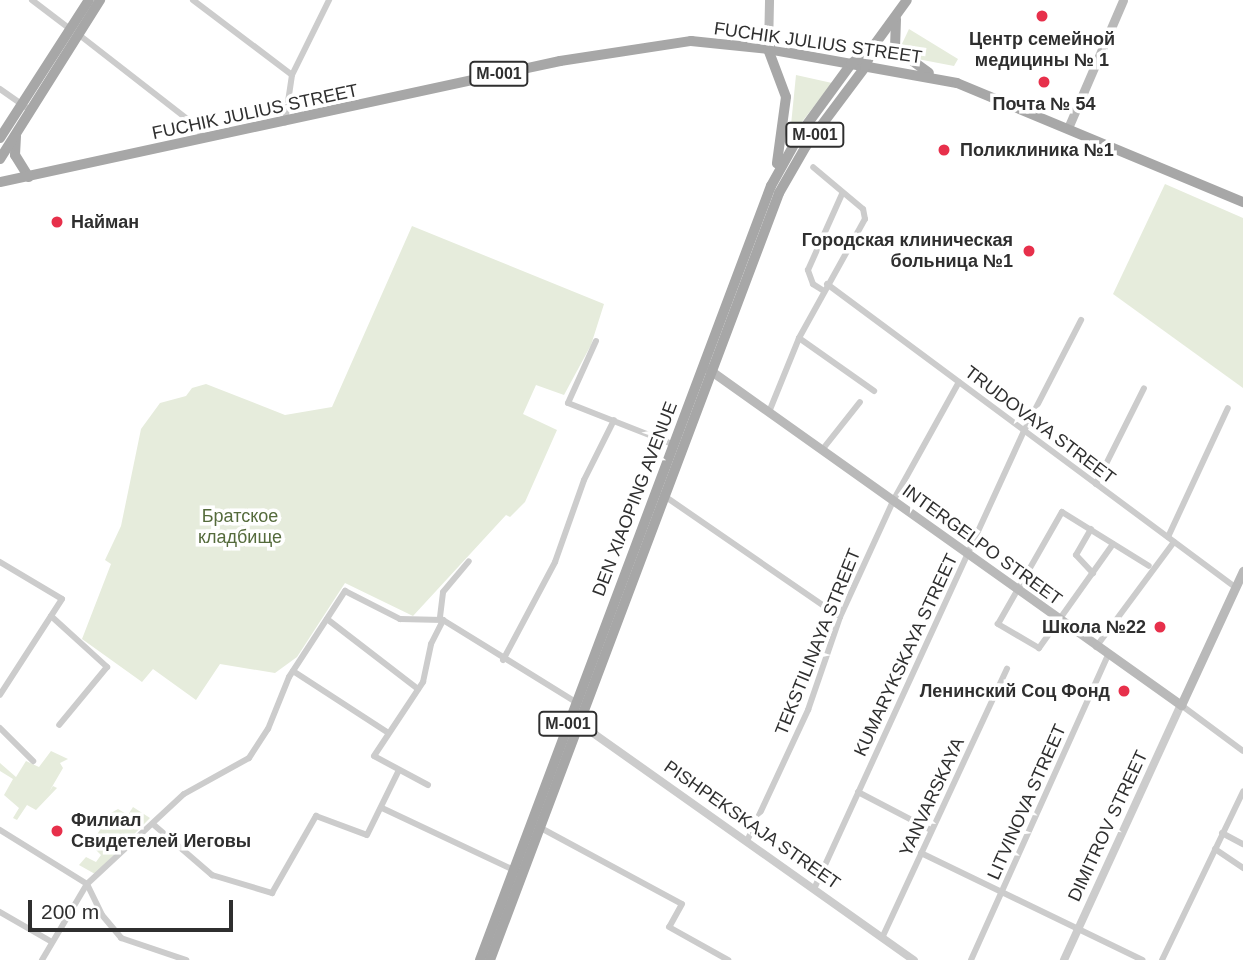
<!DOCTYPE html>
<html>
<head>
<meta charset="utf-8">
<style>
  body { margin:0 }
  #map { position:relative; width:1243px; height:960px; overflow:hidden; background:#fff; font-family:Helvetica,sans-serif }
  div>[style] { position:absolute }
  .green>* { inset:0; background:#e6ecdc }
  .minor>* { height:6px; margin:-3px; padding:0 3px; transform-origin:3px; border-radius:3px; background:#ccc }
  .tertiary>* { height:8px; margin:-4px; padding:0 4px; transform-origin:4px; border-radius:4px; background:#ccc }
  .secondary>* { height:9px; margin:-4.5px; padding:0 4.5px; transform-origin:4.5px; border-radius:4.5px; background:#b9b9b9 }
  .primary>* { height:10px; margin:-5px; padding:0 5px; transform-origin:5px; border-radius:5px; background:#a7a7a7 }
  .dots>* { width:19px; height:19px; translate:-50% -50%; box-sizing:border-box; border:4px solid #fff; border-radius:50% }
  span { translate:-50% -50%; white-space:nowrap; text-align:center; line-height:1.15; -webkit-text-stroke:7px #fff; paint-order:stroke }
  .shield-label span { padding:2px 5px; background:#fff; border:2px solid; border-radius:5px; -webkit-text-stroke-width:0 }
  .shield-label { font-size:16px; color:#2f2f2f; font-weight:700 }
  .poi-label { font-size:18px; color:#2f2f2f; font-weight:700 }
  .left { translate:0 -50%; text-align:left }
  .right { translate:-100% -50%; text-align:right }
  .street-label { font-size:18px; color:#2f2f2f }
  .park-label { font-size:18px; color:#556b3c }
  .scale { position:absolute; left:28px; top:900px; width:205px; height:32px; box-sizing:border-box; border:4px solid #2f2f2f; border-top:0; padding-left:9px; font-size:21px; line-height:24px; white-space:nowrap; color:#2f2f2f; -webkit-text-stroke:5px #fff; paint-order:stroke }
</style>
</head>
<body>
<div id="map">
  <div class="green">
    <div style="clip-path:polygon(909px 29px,958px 59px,954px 66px,907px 57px,901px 46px)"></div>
    <div style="clip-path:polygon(796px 75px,832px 83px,791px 136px,790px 135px)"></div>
    <div style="clip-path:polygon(1165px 184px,1243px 218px,1243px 388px,1113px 294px)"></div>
    <div style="clip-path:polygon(412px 226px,604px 304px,591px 345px,564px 395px,536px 385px,523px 414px,557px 430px,525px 502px,510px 517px,506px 515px,413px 616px,345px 583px,297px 657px,275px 673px,220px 664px,196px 700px,153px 669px,142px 682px,82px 639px,111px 564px,105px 560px,121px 526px,141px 429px,160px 403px,186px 396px,192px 388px,206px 384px,285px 415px,332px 407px)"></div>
    <div style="clip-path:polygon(51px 751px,68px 759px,60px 763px,63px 768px,49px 792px,53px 786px,57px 788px,36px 810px,27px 805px,17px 820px,13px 818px,19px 808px,4px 795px,13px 779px,0 771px,0 763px,16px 777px,26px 761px,39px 767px)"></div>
    <div style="clip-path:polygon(133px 807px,150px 818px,95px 874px,79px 865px,86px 857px,96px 862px,101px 855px,91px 845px,100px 840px,96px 836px,111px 813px,118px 809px,128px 815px)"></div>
  </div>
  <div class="minor">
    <div style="left:32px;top:0;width:48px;rotate:37.3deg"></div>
    <div style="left:193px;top:0;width:124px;rotate:37.1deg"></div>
    <div style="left:292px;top:75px;width:48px;rotate:98.5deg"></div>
    <div style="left:78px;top:34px;width:150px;rotate:37.9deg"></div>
    <div style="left:196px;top:126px;width:15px;rotate:58deg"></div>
    <div style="left:292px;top:75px;width:84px;rotate:-63.7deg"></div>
    <div style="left:0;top:89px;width:37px;rotate:35deg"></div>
    <div style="left:827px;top:284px;width:508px;rotate:36.6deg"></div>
    <div style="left:824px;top:291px;width:13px;rotate:-148deg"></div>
    <div style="left:813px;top:284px;width:15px;rotate:-110deg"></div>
    <div style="left:808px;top:270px;width:83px;rotate:-65.9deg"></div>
    <div style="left:799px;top:338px;width:92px;rotate:35.2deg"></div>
    <div style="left:596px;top:341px;width:68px;rotate:114.3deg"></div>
    <div style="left:568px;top:403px;width:112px;rotate:21.5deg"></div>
    <div style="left:769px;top:412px;width:80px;rotate:-67.9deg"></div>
    <div style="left:799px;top:338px;width:136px;rotate:-61deg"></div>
    <div style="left:865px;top:219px;width:10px;rotate:-101deg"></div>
    <div style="left:863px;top:209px;width:65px;rotate:-140deg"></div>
    <div style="left:822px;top:450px;width:61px;rotate:-51.6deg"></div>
    <div style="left:1096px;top:484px;width:107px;rotate:-63.4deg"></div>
    <div style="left:663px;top:495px;width:215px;rotate:34.6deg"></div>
    <div style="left:1091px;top:529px;width:30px;rotate:120deg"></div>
    <div style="left:1076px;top:555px;width:25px;rotate:47deg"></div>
    <div style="left:1168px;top:537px;width:142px;rotate:-65.1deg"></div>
    <div style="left:1113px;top:544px;width:128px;rotate:125.4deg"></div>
    <div style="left:1039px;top:648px;width:48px;rotate:-149.7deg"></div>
    <div style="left:998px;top:624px;width:129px;rotate:-60.3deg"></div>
    <div style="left:1062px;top:512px;width:102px;rotate:31.8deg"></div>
    <div style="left:0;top:562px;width:72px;rotate:30.8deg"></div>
    <div style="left:62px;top:599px;width:114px;rotate:122.9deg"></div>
    <div style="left:51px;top:616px;width:76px;rotate:42.3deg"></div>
    <div style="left:107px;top:667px;width:75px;rotate:129.6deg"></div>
    <div style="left:440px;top:617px;width:25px;rotate:-83deg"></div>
    <div style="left:443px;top:592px;width:40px;rotate:-50deg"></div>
    <div style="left:327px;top:619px;width:115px;rotate:37.6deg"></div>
    <div style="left:1096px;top:647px;width:131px;rotate:-53.4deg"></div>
    <div style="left:503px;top:660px;width:111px;rotate:-62deg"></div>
    <div style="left:555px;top:562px;width:87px;rotate:-70.5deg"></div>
    <div style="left:584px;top:480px;width:67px;rotate:-63.4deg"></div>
    <div style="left:293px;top:671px;width:112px;rotate:33deg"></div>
    <div style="left:1181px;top:705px;width:77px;rotate:36.6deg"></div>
    <div style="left:0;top:728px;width:47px;rotate:45deg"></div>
    <div style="left:428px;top:785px;width:61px;rotate:-151.8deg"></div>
    <div style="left:374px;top:756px;width:89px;rotate:-56.5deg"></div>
    <div style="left:423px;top:682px;width:39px;rotate:-78deg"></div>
    <div style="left:431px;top:644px;width:27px;rotate:-63deg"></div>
    <div style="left:443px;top:620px;width:156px;rotate:31.7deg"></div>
    <div style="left:858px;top:792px;width:82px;rotate:27.5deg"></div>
    <div style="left:382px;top:808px;width:148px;rotate:25.2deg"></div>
    <div style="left:154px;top:825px;width:77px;rotate:40.8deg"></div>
    <div style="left:212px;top:875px;width:63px;rotate:16.7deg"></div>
    <div style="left:272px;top:893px;width:89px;rotate:-60.3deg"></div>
    <div style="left:316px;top:816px;width:54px;rotate:20.4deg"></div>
    <div style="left:367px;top:835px;width:72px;rotate:-63.8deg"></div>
    <div style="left:539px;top:827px;width:162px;rotate:28.3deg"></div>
    <div style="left:682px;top:904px;width:26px;rotate:119deg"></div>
    <div style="left:669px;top:927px;width:68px;rotate:29.2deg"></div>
    <div style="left:0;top:830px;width:102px;rotate:31.8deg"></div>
    <div style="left:1222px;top:833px;width:24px;rotate:28deg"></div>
    <div style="left:747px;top:841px;width:145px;rotate:-65deg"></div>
    <div style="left:808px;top:710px;width:98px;rotate:-71deg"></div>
    <div style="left:840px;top:617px;width:128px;rotate:-65.4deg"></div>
    <div style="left:893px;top:501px;width:136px;rotate:-61deg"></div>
    <div style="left:1215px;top:849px;width:34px;rotate:34deg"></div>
    <div style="left:921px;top:853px;width:246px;rotate:25.8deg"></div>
    <div style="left:87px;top:884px;width:34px;rotate:64deg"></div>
    <div style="left:102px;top:915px;width:30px;rotate:50deg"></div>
    <div style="left:121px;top:938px;width:69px;rotate:18.7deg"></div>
    <div style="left:814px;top:889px;width:504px;rotate:-65.37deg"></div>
    <div style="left:1024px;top:431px;width:125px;rotate:-62.8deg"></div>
    <div style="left:0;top:912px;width:60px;rotate:30deg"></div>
    <div style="left:882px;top:938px;width:297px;rotate:-65.1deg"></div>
    <div style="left:42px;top:960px;width:88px;rotate:-59.4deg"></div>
    <div style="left:87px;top:884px;width:132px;rotate:-42.9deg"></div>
    <div style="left:184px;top:794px;width:74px;rotate:-29deg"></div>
    <div style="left:249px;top:758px;width:35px;rotate:-57deg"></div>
    <div style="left:268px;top:729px;width:56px;rotate:-68deg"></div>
    <div style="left:289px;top:677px;width:103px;rotate:-56.9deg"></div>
    <div style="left:345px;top:591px;width:62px;rotate:27deg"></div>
    <div style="left:400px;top:619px;width:43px;rotate:1.3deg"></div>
    <div style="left:971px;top:960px;width:334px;rotate:-65.8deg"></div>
    <div style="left:1162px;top:960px;width:187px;rotate:-64.3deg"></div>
  </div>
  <div class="tertiary">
    <div style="left:576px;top:721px;width:414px;rotate:35.3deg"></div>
    <div style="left:1064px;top:960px;width:281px;rotate:-65.4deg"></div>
  </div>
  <div class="secondary">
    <div style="left:768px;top:49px;width:49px;rotate:-88.8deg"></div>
    <div style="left:1068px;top:128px;width:139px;rotate:-66.7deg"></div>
    <div style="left:707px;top:368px;width:582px;rotate:35.41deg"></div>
    <div style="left:1181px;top:705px;width:148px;rotate:-65.2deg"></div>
  </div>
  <div class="primary">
    <div style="left:896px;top:19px;width:29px;rotate:92deg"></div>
    <div style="left:895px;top:48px;width:42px;rotate:36.3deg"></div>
    <div style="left:768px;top:49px;width:51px;rotate:69.4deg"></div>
    <div style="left:786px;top:97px;width:67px;rotate:97.8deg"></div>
    <div style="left:16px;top:136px;width:19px;rotate:93deg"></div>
    <div style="left:15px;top:155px;width:26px;rotate:58deg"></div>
    <div style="left:0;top:138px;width:164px;rotate:-57.2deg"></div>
    <div style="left:0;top:159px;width:188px;rotate:-57.8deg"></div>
    <div style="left:0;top:182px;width:573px;rotate:-12.19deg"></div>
    <div style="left:560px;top:61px;width:133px;rotate:-8.7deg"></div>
    <div style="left:691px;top:41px;width:77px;rotate:5.9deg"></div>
    <div style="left:768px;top:49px;width:192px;rotate:10.2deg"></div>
    <div style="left:957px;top:83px;width:310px;rotate:22.6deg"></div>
    <div style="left:480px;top:960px;width:827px;rotate:-69.4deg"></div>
    <div style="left:771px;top:186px;width:60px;rotate:-60.9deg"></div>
    <div style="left:800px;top:134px;width:87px;rotate:-53.9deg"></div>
    <div style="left:851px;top:64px;width:27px;rotate:-39deg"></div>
    <div style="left:490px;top:960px;width:820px;rotate:-69.35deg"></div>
    <div style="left:779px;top:193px;width:54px;rotate:-60.1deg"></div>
    <div style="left:806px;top:146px;width:99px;rotate:-53.2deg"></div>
    <div style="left:865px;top:67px;width:25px;rotate:-67deg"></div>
    <div style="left:875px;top:44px;width:54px;rotate:-54deg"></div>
  </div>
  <div class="dots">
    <div style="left:1042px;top:16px;background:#e7304b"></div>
    <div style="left:1044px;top:82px;background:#e7304b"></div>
    <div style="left:944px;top:150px;background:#e7304b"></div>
    <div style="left:57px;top:222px;background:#e7304b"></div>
    <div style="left:1029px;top:251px;background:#e7304b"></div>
    <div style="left:1160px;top:627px;background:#e7304b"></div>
    <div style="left:1124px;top:691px;background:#e7304b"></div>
    <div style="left:57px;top:831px;background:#e7304b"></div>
  </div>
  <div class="shield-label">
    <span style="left:499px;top:74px">М-001</span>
    <span style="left:815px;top:135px">M-001</span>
    <span style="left:568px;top:724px">M-001</span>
  </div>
  <div class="poi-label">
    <span style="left:1042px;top:50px">Центр семейной<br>медицины № 1</span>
    <span style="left:1044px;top:104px">Почта № 54</span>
    <span class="left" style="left:960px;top:150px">Поликлиника №1</span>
    <span class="left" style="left:71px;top:222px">Найман</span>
    <span class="right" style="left:1013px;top:251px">Городская клиническая<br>больница №1</span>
    <span class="right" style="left:1146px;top:627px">Школа №22</span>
    <span class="right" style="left:1110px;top:691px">Ленинский Соц Фонд</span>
    <span class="left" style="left:71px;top:831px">Филиал<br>Свидетелей Иеговы</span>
  </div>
  <div class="street-label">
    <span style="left:818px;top:43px;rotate:8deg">FUCHIK JULIUS STREET</span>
    <span style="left:255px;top:112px;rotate:-12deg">FUCHIK JULIUS STREET</span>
    <span style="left:1040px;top:425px;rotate:37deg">TRUDOVAYA STREET</span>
    <span style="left:635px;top:499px;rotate:-69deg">DEN XIAOPING AVENUE</span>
    <span style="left:982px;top:545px;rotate:36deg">INTERGELPO STREET</span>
    <span style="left:818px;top:642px;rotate:-68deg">TEKSTILINAYA STREET</span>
    <span style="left:906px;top:655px;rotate:-65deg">KUMARYKSKAYA STREET</span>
    <span style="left:932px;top:797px;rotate:-65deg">YANVARSKAYA</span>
    <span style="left:1027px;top:802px;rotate:-66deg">LITVINOVA STREET</span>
    <span style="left:752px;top:825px;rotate:35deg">PISHPEKSKAJA STREET</span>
    <span style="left:1108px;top:826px;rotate:-65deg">DIMITROV STREET</span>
  </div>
  <div class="park-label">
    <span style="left:240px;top:527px">Братское<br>кладбище</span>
  </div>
  <div class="scale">200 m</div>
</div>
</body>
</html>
